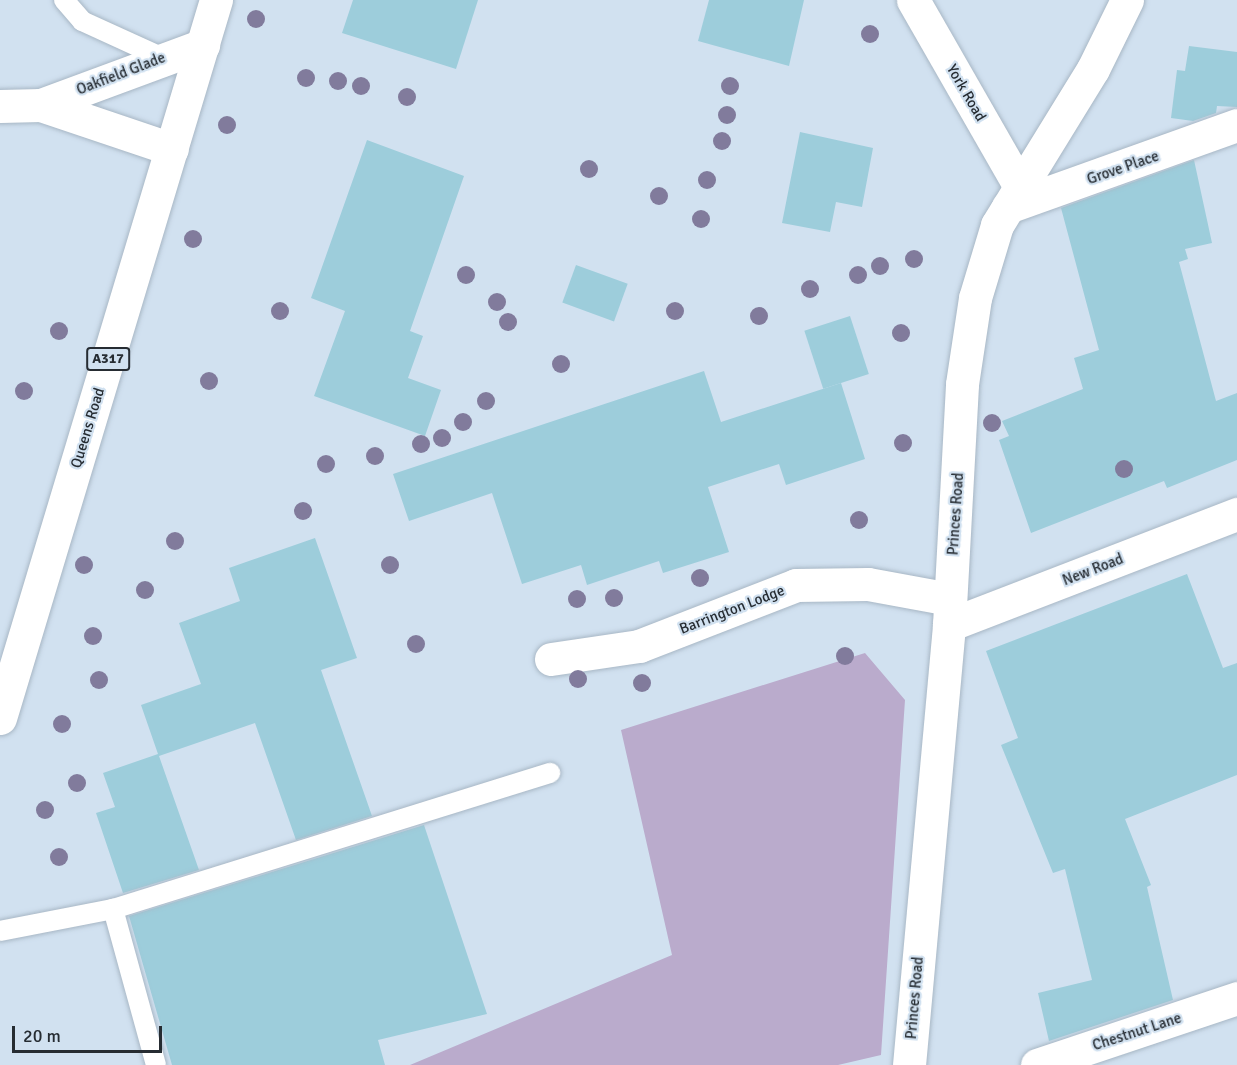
<!DOCTYPE html>
<style>
body{margin:0}
#map{position:relative;width:1237px;height:1065px;overflow:hidden;background:#d1e1f0;font-family:Signika,sans-serif}
div>[style]{position:absolute}
.green>*{inset:0;background:#baabcc}
.building>*{inset:0;background:#9dcddb;transform-origin:0 0}
.roads{filter:drop-shadow(0 0 2px #a8b7c5) drop-shadow(0 0 2px #a8b7c5)}
.lane>*{height:20px;margin:-10px;padding:0 10px;transform-origin:10px;border-radius:10px;background:#fff}
.street>*{height:33px;margin:-16.5px;padding:0 16.5px;transform-origin:16.5px;border-radius:16.5px;background:#fff}
.primary>*{height:33px;margin:-16.5px;padding:0 16.5px;transform-origin:16.5px;border-radius:16.5px;background:#fff}
.trees>*{width:18px;height:18px;margin:-9px;border-radius:50%;background:#817b9c}
span{translate:-50% -50%;white-space:nowrap;text-align:center;line-height:1.15;-webkit-text-stroke:4.5px #d1e1f0;paint-order:stroke}
.shield-label span{padding:2px 4px;background:#d1e1f0;border:2px solid;border-radius:4px;-webkit-text-stroke-width:0}
.shield-label{font-size:14px;color:#262c32;font-weight:700}
.street-label{font-size:15px;color:#262c32}
.scale{position:absolute;left:12px;top:1026px;width:150px;height:27px;box-sizing:border-box;border:3px solid #262c32;border-top:0;padding-left:8px;font-size:18px;line-height:21px;white-space:nowrap;color:#262c32;-webkit-text-stroke:4px #d1e1f0;paint-order:stroke}
</style>
<div id="map">
<div class="green">
<i style="clip-path:polygon(865px 653px,905px 700px,881px 1055px,838px 1065px,410px 1065px,672px 955px,621px 730px)"></i>
</div>
<div class="building">
<i style="clip-path:polygon(353px 0,478px 0,456px 69px,342px 33px)"></i>
<i style="clip-path:polygon(709px 0,804px 0,789px 66px,698px 41px)"></i>
<i style="clip-path:polygon(1189px 46px,1237px 52px,1237px 107px,1217px 106px,1216px 113px,1193px 121px,1171px 118px,1177px 70px,1185px 71px)"></i>
<i style="clip-path:polygon(800px 132px,873px 148px,862px 207px,836px 202px,830px 232px,782px 223px)"></i>
<i style="clip-path:polygon(367px 140px,464px 176px,410px 331px,423px 336px,408px 378px,441px 390px,425px 436px,314px 396px,345px 311px,311px 298px)"></i>
<i style="clip-path:polygon(1194px 160px,1212px 243px,1185px 249px,1188px 259px,1179px 262px,1216px 401px,1237px 393px,1237px 460px,1167px 488px,1164px 481px,1031px 533px,999px 440px,1009px 436px,1002px 421px,1083px 389px,1074px 358px,1099px 350px,1061px 208px)"></i>
<i style="left:576px;top:265px;width:55px;height:40px;rotate:20deg"></i>
<i style="left:850px;top:316px;width:61px;height:48px;rotate:72deg"></i>
<i style="clip-path:polygon(704px 371px,721px 422px,841px 383px,865px 459px,786px 485px,779px 464px,708px 487px,729px 552px,663px 573px,659px 561px,587px 585px,581px 565px,522px 584px,492px 493px,409px 521px,393px 474px)"></i>
<i style="clip-path:polygon(315px 538px,357px 658px,321px 670px,372px 816px,296px 840px,255px 723px,159px 756px,199px 870px,123px 893px,96px 813px,115px 807px,103px 773px,158px 754px,141px 705px,201px 684px,179px 623px,240px 601px,229px 568px)"></i>
<i style="clip-path:polygon(1187px 574px,1223px 668px,1237px 663px,1237px 775px,1125px 819px,1151px 885px,1147px 887px,1173px 1000px,1049px 1041px,1038px 993px,1092px 980px,1065px 869px,1053px 873px,1001px 745px,1018px 738px,986px 651px)"></i>
<i style="clip-path:polygon(424px 825px,487px 1014px,378px 1040px,385px 1065px,172px 1065px,129px 916px)"></i>
</div>
<div class="roads">
<div class="lane">
<i style="left:64px;top:0;width:28px;rotate:49deg"></i>
<i style="left:82px;top:21px;width:87px;rotate:24.5deg"></i>
<i style="left:0;top:931px;width:115px;rotate:-11deg"></i>
<i style="left:156px;top:1065px;width:162px;rotate:-105.4deg"></i>
<i style="left:113px;top:909px;width:458px;rotate:-17.3deg"></i>
</div>
<div class="street">
<i style="left:913px;top:0;width:213px;rotate:60.2deg"></i>
<i style="left:41px;top:105px;width:173px;rotate:-20.3deg"></i>
<i style="left:0;top:106px;width:41px;rotate:-1.4deg"></i>
<i style="left:41px;top:105px;width:138px;rotate:18.6deg"></i>
<i style="left:1008px;top:207px;width:243px;rotate:-19.7deg"></i>
<i style="left:949px;top:625px;width:309px;rotate:-21.1deg"></i>
<i style="left:551px;top:659px;width:89px;rotate:-8.4deg"></i>
<i style="left:639px;top:646px;width:168px;rotate:-21.2deg"></i>
<i style="left:796px;top:585px;width:72px;rotate:-0.8deg"></i>
<i style="left:868px;top:584px;width:83px;rotate:10.4deg"></i>
<i style="left:909px;top:1065px;width:442px;rotate:-84.8deg"></i>
<i style="left:949px;top:625px;width:241px;rotate:-86.9deg"></i>
<i style="left:962px;top:384px;width:87px;rotate:-81.4deg"></i>
<i style="left:975px;top:298px;width:76px;rotate:-73.2deg"></i>
<i style="left:997px;top:225px;width:183px;rotate:-58.4deg"></i>
<i style="left:1093px;top:69px;width:77px;rotate:-63.8deg"></i>
<i style="left:1037px;top:1065px;width:211px;rotate:-18.5deg"></i>
</div>
<div class="primary">
<i style="left:0;top:718px;width:750px;rotate:-73.26deg"></i>
</div>
</div>
<div class="trees">
<i style="left:256px;top:19px"></i>
<i style="left:870px;top:34px"></i>
<i style="left:306px;top:78px"></i>
<i style="left:338px;top:81px"></i>
<i style="left:361px;top:86px"></i>
<i style="left:730px;top:86px"></i>
<i style="left:407px;top:97px"></i>
<i style="left:727px;top:115px"></i>
<i style="left:227px;top:125px"></i>
<i style="left:722px;top:141px"></i>
<i style="left:589px;top:169px"></i>
<i style="left:707px;top:180px"></i>
<i style="left:659px;top:196px"></i>
<i style="left:701px;top:219px"></i>
<i style="left:193px;top:239px"></i>
<i style="left:914px;top:259px"></i>
<i style="left:880px;top:266px"></i>
<i style="left:466px;top:275px"></i>
<i style="left:858px;top:275px"></i>
<i style="left:810px;top:289px"></i>
<i style="left:497px;top:302px"></i>
<i style="left:280px;top:311px"></i>
<i style="left:675px;top:311px"></i>
<i style="left:759px;top:316px"></i>
<i style="left:508px;top:322px"></i>
<i style="left:59px;top:331px"></i>
<i style="left:901px;top:333px"></i>
<i style="left:561px;top:364px"></i>
<i style="left:209px;top:381px"></i>
<i style="left:24px;top:391px"></i>
<i style="left:486px;top:401px"></i>
<i style="left:463px;top:422px"></i>
<i style="left:992px;top:423px"></i>
<i style="left:442px;top:438px"></i>
<i style="left:903px;top:443px"></i>
<i style="left:421px;top:444px"></i>
<i style="left:375px;top:456px"></i>
<i style="left:326px;top:464px"></i>
<i style="left:1124px;top:469px"></i>
<i style="left:303px;top:511px"></i>
<i style="left:859px;top:520px"></i>
<i style="left:175px;top:541px"></i>
<i style="left:84px;top:565px"></i>
<i style="left:390px;top:565px"></i>
<i style="left:700px;top:578px"></i>
<i style="left:145px;top:590px"></i>
<i style="left:614px;top:598px"></i>
<i style="left:577px;top:599px"></i>
<i style="left:93px;top:636px"></i>
<i style="left:416px;top:644px"></i>
<i style="left:845px;top:656px"></i>
<i style="left:578px;top:679px"></i>
<i style="left:99px;top:680px"></i>
<i style="left:642px;top:683px"></i>
<i style="left:62px;top:724px"></i>
<i style="left:77px;top:783px"></i>
<i style="left:45px;top:810px"></i>
<i style="left:59px;top:857px"></i>
</div>
<div class="shield-label">
<span style="left:108px;top:359px">A317</span>
</div>
<div class="street-label">
<span style="left:121px;top:74px;rotate:-21deg">Oakfield Glade</span>
<span style="left:966px;top:93px;rotate:60deg">York Road</span>
<span style="left:1123px;top:168px;rotate:-19deg">Grove Place</span>
<span style="left:88px;top:428px;rotate:-73deg">Queens Road</span>
<span style="left:956px;top:514px;rotate:-86deg">Princes Road</span>
<span style="left:1093px;top:570px;rotate:-21deg">New Road</span>
<span style="left:732px;top:610px;rotate:-21deg">Barrington Lodge</span>
<span style="left:915px;top:998px;rotate:-85deg">Princes Road</span>
<span style="left:1137px;top:1032px;rotate:-18deg">Chestnut Lane</span>
</div>
<div class="scale">20 m</div>
</div>
